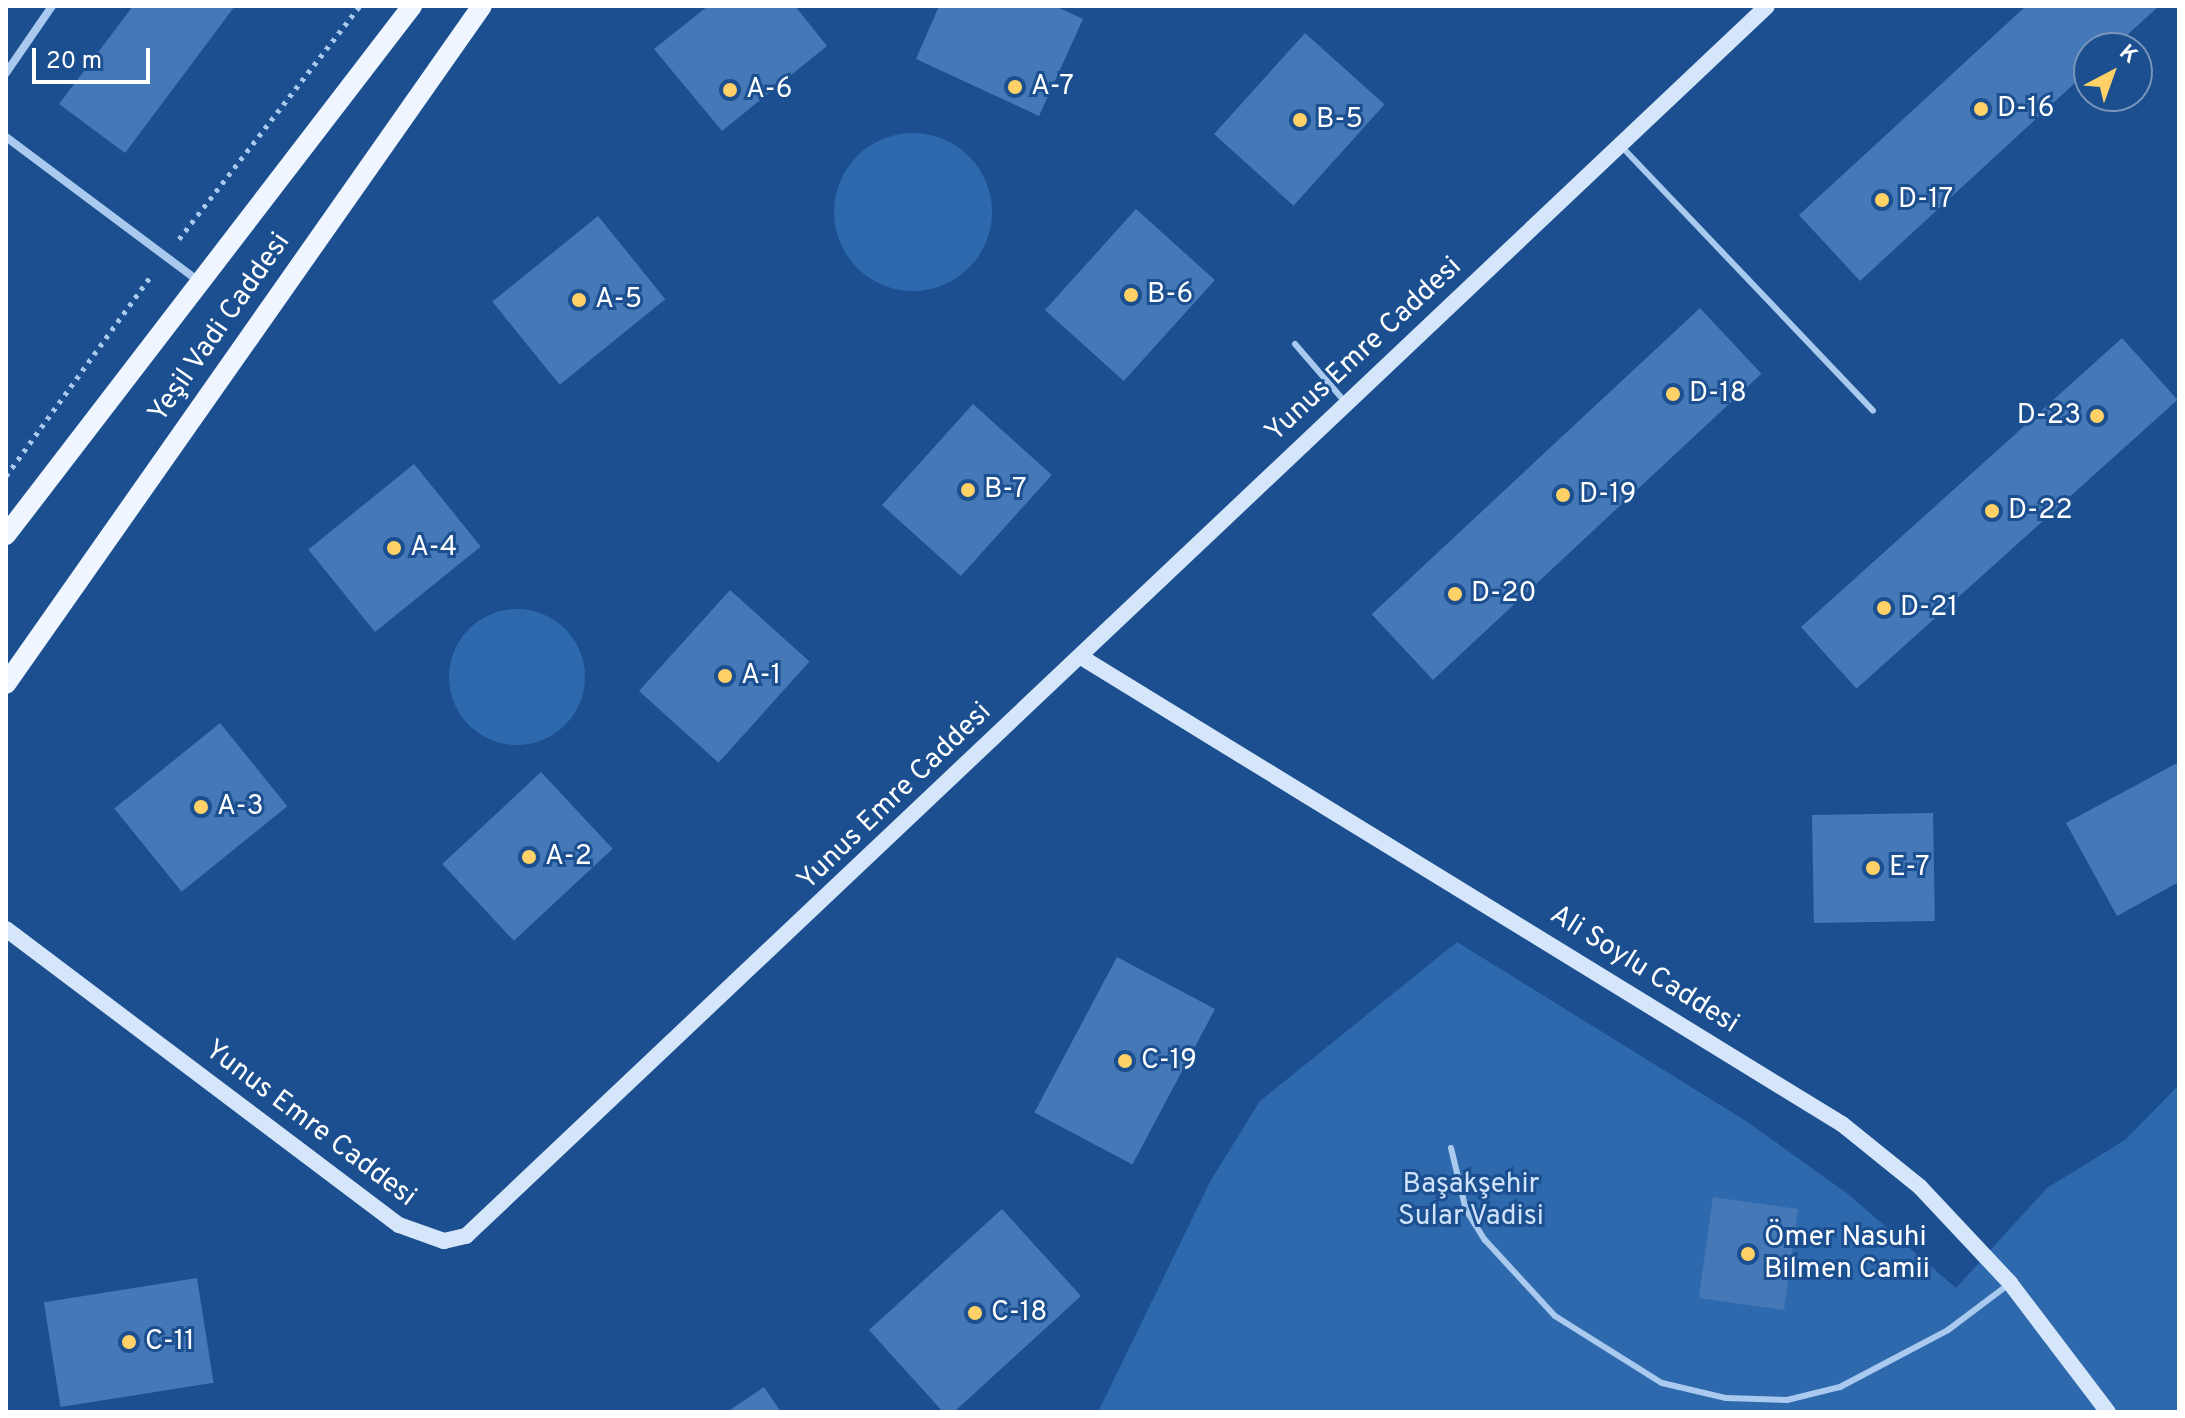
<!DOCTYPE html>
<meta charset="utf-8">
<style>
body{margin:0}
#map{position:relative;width:2185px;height:1418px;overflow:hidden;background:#1b4f8f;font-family:Overpass,sans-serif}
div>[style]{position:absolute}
.green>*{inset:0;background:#2e69ad}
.round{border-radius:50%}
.building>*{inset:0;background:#4478b7;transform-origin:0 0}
.path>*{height:5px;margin-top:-2.5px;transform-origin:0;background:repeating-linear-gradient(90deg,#a9c9ee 0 4px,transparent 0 10px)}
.lane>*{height:6px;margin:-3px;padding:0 3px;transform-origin:3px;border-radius:3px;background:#a9c9ee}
.street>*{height:8px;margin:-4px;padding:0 4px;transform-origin:4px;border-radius:4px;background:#a9c9ee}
.secondary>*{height:16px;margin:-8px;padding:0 8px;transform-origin:8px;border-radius:8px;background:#d6e6fa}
.primary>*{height:20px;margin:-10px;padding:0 10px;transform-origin:10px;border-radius:10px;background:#f0f6ff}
.dots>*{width:22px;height:22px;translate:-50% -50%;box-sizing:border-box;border:4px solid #1b4f8f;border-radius:50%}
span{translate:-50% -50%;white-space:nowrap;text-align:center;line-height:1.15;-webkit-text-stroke:6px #1b4f8f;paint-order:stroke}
.poi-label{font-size:28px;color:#fff}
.left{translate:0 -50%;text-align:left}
.right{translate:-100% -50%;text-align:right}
.street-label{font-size:28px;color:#fff}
.park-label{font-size:28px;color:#cfe3fa}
.frame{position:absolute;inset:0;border:8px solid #fff;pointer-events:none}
.north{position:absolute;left:2073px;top:32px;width:80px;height:80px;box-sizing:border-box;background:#1b4f8f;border:2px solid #7695bc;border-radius:50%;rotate:41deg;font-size:22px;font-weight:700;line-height:32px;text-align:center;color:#fff}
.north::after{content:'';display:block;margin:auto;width:28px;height:36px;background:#ffd166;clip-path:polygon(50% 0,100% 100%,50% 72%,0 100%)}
.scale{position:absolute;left:32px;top:48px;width:118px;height:36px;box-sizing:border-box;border:4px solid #fff;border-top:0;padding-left:10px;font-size:24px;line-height:28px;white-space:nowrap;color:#fff;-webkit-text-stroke:6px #1b4f8f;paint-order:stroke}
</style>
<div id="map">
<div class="green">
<i class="round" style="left:834px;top:133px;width:158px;height:158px"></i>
<i class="round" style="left:449px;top:609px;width:136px;height:136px"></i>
<i style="clip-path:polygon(1457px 942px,1746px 1121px,1848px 1194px,1956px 1288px,2047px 1188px,2125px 1140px,2179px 1085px,2179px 1412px,1098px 1412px,1211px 1180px,1260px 1101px)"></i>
</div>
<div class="building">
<i style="clip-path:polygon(133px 6px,235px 6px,125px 153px,59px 104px)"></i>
<i style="clip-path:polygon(708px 6px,795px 6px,827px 46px,722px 131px,654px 49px)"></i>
<i style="clip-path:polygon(939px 6px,1055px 6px,1083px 19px,1039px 116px,916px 59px)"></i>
<i style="clip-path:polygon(2026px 6px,2159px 6px,2113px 48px,2089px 48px,2089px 70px,1860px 281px,1799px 215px)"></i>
<i style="left:1305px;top:33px;width:107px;height:136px;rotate:42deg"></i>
<i style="left:1136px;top:209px;width:106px;height:136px;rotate:42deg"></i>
<i style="left:598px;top:216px;width:107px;height:136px;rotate:51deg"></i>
<i style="left:1700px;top:308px;width:90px;height:449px;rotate:47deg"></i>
<i style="left:2122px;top:338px;width:83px;height:432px;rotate:48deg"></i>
<i style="left:973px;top:404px;width:106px;height:136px;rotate:42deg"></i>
<i style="left:414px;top:464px;width:106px;height:136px;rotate:51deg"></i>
<i style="left:730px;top:590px;width:107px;height:136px;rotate:42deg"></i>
<i style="left:220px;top:723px;width:107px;height:136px;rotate:51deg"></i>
<i style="clip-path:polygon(2179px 762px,2179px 882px,2117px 916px,2066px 823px)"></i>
<i style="left:541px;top:772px;width:105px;height:135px;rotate:47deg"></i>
<i style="left:1933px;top:813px;width:108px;height:121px;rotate:89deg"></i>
<i style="left:1117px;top:957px;width:111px;height:176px;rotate:28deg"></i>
<i style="left:1713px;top:1197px;width:86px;height:102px;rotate:8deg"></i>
<i style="clip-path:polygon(1002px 1209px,1081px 1296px,954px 1412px,943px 1412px,869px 1330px)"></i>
<i style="left:197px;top:1278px;width:106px;height:155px;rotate:81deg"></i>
<i style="clip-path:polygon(764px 1387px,781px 1412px,727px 1412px)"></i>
</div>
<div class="path">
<i style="left:179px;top:239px;width:295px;rotate:-52.2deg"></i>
<i style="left:6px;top:476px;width:247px;rotate:-54.1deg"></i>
</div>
<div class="lane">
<i style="left:1622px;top:147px;width:364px;rotate:46.4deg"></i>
<i style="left:1295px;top:344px;width:77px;rotate:49.2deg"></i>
<i style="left:1451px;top:1148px;width:64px;rotate:76.4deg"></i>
<i style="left:1466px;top:1210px;width:36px;rotate:58deg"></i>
<i style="left:1485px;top:1240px;width:103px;rotate:47.4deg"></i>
<i style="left:1555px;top:1316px;width:126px;rotate:32.1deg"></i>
<i style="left:1662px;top:1383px;width:66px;rotate:13.2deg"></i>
<i style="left:1726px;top:1398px;width:61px;rotate:1.9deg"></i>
<i style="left:1787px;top:1400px;width:55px;rotate:-13.8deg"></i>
<i style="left:1840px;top:1387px;width:122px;rotate:-27.8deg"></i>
<i style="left:1948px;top:1330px;width:75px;rotate:-36.9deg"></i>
</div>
<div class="street">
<i style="left:6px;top:73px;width:81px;rotate:-55.5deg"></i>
<i style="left:6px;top:137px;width:244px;rotate:36.8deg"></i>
</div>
<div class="secondary">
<i style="left:1081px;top:657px;width:893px;rotate:31.54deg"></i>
<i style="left:1842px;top:1124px;width:100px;rotate:38.9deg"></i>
<i style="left:1920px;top:1187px;width:132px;rotate:46.8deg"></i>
<i style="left:2010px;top:1283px;width:162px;rotate:52.8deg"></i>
<i style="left:6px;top:929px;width:492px;rotate:37deg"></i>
<i style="left:399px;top:1225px;width:48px;rotate:19.6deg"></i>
<i style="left:444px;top:1241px;width:23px;rotate:-13deg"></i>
<i style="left:466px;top:1236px;width:1790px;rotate:-43.39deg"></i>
</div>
<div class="primary">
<i style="left:6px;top:535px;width:667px;rotate:-52.49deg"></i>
<i style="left:6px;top:684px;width:828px;rotate:-54.93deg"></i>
</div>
<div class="dots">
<i style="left:1015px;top:87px;background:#ffd166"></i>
<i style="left:730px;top:90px;background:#ffd166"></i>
<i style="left:1981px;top:109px;background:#ffd166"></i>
<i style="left:1300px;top:120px;background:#ffd166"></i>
<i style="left:1882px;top:200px;background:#ffd166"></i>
<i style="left:1131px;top:295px;background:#ffd166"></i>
<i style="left:579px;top:300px;background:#ffd166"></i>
<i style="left:1673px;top:394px;background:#ffd166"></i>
<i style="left:2097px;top:416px;background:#ffd166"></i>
<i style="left:968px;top:490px;background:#ffd166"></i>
<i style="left:1563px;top:495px;background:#ffd166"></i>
<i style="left:1992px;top:511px;background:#ffd166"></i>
<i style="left:394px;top:548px;background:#ffd166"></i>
<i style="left:1455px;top:594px;background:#ffd166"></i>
<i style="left:1884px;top:608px;background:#ffd166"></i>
<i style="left:725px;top:676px;background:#ffd166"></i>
<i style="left:201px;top:807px;background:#ffd166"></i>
<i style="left:529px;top:857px;background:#ffd166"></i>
<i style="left:1873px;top:868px;background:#ffd166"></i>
<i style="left:1125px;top:1061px;background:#ffd166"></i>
<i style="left:1748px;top:1254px;background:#ffd166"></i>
<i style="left:975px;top:1313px;background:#ffd166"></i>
<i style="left:129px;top:1342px;background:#ffd166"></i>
</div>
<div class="poi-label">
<span class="left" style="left:1031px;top:87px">A-7</span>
<span class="left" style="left:746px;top:90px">A-6</span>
<span class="left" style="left:1997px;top:109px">D-16</span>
<span class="left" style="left:1316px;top:120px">B-5</span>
<span class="left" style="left:1898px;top:200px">D-17</span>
<span class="left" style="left:1147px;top:295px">B-6</span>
<span class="left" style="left:595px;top:300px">A-5</span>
<span class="left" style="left:1689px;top:394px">D-18</span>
<span class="right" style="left:2081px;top:416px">D-23</span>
<span class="left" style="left:984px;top:490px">B-7</span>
<span class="left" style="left:1579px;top:495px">D-19</span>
<span class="left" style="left:2008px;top:511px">D-22</span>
<span class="left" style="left:410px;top:548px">A-4</span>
<span class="left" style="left:1471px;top:594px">D-20</span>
<span class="left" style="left:1900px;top:608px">D-21</span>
<span class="left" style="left:741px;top:676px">A-1</span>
<span class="left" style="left:217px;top:807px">A-3</span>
<span class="left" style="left:545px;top:857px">A-2</span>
<span class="left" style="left:1889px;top:868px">E-7</span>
<span class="left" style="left:1141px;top:1061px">C-19</span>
<span class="left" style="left:1764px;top:1254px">Ömer Nasuhi<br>Bilmen Camii</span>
<span class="left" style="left:991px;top:1313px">C-18</span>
<span class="left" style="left:145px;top:1342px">C-11</span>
</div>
<div class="street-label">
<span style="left:220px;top:328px;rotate:-55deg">Yeşil Vadi Caddesi</span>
<span style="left:1364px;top:350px;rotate:-43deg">Yunus Emre Caddesi</span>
<span style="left:895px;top:797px;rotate:-44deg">Yunus Emre Caddesi</span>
<span style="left:1644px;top:970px;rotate:32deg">Ali Soylu Caddesi</span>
<span style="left:310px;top:1124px;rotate:37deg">Yunus Emre Caddesi</span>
</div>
<div class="park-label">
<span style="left:1471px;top:1201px">Başakşehir<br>Sular Vadisi</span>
</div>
<div class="frame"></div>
<div class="north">K</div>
<div class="scale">20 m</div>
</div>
